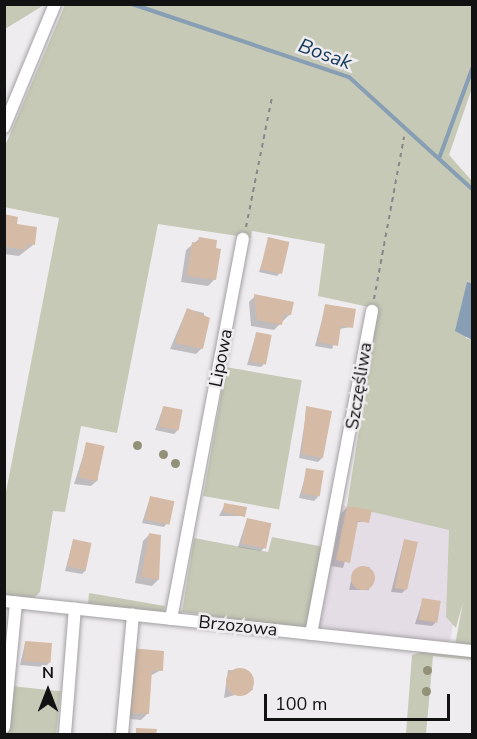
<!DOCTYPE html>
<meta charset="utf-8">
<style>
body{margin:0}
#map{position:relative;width:477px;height:739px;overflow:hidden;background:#efecef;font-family:"Nunito Sans",sans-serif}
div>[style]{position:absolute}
.built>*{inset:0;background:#e5dde6;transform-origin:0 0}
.green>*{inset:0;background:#c6c9b5;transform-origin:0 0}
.water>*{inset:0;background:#879eb4}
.shadow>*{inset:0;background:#0003}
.stream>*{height:4px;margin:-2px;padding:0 2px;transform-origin:2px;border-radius:2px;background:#879eb4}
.building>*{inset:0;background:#d5baa5;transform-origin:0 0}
.round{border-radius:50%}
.path>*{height:2px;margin-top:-1px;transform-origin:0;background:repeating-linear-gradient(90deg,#888688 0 4.5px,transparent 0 9px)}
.roads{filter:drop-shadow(0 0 2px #a3a0a3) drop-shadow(0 0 2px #a3a0a3)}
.minor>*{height:12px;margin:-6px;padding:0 6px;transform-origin:6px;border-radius:6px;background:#fff}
.trees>*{width:9px;height:9px;margin:-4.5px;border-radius:50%;background:#919177}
span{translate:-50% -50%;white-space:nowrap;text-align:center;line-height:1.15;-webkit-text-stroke:5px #efecef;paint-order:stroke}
.street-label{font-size:18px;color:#131213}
.water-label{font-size:20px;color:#13395a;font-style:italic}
.frame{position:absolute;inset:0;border:6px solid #131213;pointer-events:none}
.north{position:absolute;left:18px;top:661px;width:60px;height:60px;-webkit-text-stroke:4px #efecef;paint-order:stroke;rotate:0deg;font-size:16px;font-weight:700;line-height:24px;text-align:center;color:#131213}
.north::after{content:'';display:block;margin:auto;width:21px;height:27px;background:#131213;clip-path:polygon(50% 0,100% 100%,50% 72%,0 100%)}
.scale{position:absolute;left:264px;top:694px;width:186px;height:27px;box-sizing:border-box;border:3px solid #131213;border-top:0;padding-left:8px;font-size:18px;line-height:21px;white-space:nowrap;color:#131213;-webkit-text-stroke:4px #efecef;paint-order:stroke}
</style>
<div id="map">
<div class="built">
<i style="left:341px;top:505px;width:133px;height:123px;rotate:11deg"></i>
</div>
<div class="green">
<i style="clip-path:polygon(5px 4px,44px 4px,44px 5px,5px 29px)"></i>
<i style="clip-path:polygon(65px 5px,472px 5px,472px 88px,449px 155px,472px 181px,472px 283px,468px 282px,466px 338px,472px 340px,472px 647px,455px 645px,463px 602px,456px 628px,446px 617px,449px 530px,347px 506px,378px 309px,318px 296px,325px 244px,252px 231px,251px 238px,158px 224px,117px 433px,81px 426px,65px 512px,53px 511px,40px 592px,34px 598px,5px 595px,5px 497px,59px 218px,4px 207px,5px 146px)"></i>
<i style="left:226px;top:367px;width:77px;height:131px;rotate:10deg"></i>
<i style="clip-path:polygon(272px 537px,324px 547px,307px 629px,182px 612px,194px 538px,268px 552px)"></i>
<i style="clip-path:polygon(89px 593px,130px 600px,165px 606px,162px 613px,88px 605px)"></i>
<i style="clip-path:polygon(425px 651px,472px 655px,472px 660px,433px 656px,426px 734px,406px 734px,412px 655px)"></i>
<i style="left:11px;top:686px;width:50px;height:48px;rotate:6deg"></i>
</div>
<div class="water">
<i style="clip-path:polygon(467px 282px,472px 283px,472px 340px,455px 331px)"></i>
</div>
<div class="shadow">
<i style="clip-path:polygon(5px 216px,33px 245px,19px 256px,4px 254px)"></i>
<i style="clip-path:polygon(199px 239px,215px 279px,208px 286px,181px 282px,186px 250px)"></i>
<i style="clip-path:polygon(269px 239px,281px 272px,277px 276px,259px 272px)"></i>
<i style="clip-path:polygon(255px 296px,290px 314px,274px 330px,251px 326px,249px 302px)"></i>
<i style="clip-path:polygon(326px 305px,351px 327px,339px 329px,332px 349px,315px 346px)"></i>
<i style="clip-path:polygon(187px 309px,204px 313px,202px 348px,196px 354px,170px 349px)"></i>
<i style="clip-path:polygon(256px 334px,265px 363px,261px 367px,247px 365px)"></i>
<i style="clip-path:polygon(163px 408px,178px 430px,174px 434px,155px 430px)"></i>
<i style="clip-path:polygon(307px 408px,322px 458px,318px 462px,299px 458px)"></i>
<i style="clip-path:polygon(87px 444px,98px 480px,91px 486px,74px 484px)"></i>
<i style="clip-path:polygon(307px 470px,318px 497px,314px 501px,299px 498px)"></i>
<i style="clip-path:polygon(150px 498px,167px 523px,164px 527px,142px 523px)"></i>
<i style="clip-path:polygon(225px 504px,244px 516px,219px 516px)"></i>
<i style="clip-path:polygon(347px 507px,368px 522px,356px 522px,343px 568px,331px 566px,341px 514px)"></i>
<i style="clip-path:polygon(247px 519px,265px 547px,261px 551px,238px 547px)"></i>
<i style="clip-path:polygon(149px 535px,158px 580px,152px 586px,135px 583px,143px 541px)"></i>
<i style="clip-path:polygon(73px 541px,86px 570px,82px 574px,65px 571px)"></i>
<i style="clip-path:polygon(404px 541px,406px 589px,402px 593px,391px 592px)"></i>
<i style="clip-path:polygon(370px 567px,369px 590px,349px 590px,353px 572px)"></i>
<i style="clip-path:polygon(423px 599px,436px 622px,432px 626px,415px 624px)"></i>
<i style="clip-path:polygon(25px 643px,49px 663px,45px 667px,20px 665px)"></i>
<i style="clip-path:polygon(125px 656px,161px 670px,150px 676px,147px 714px,141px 720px,120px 718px)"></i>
<i style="clip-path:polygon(228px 670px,249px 671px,253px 690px,224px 698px)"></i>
</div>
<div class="stream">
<i style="left:132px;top:4px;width:229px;rotate:18.6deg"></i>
<i style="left:349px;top:77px;width:166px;rotate:42.3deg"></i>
<i style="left:440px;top:156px;width:93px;rotate:-69.8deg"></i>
</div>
<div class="building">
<i style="clip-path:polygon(4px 214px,18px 217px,17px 224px,37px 227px,35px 245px,27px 244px,26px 250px,6px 247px)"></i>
<i style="clip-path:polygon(199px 237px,217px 240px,216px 248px,221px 249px,216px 280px,187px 276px,192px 242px,198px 243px)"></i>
<i style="left:268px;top:237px;width:22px;height:33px;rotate:13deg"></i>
<i style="clip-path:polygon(254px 294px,294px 302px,291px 315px,284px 314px,282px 325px,257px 320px)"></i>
<i style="clip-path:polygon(325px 304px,356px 309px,353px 328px,341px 326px,338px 346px,318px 342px)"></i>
<i style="clip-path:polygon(187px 308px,210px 318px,203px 349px,175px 343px)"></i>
<i style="left:256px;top:332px;width:16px;height:30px;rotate:11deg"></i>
<i style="left:163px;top:406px;width:20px;height:21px;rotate:11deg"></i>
<i style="clip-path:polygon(306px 406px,332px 411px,323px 458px,302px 454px)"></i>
<i style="left:86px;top:442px;width:19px;height:36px;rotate:12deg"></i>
<i style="left:306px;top:468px;width:18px;height:26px;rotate:9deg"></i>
<i style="left:150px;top:496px;width:25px;height:24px;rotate:12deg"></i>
<i style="clip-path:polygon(224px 503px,247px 507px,245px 517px,223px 512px)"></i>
<i style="clip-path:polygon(347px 506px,372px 510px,369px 523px,358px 521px,350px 563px,336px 560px)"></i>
<i style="left:247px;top:518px;width:25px;height:26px;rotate:12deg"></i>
<i style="clip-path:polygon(149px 533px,161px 535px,159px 580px,141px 577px)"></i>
<i style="left:73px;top:539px;width:19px;height:28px;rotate:12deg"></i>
<i style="clip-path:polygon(404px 539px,418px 542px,407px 590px,395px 588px)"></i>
<i class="round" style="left:351px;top:566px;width:24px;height:24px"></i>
<i style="left:422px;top:598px;width:19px;height:22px;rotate:9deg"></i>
<i style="left:25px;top:641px;width:27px;height:20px;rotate:4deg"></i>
<i style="clip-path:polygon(131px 648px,164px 651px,163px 671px,152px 670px,149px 714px,126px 713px)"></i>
<i class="round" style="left:226px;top:668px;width:28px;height:28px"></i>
<i style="clip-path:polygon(136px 728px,157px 729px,156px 734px,136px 734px)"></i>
</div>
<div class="path">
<i style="left:246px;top:227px;width:133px;rotate:-78.7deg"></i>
<i style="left:374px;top:299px;width:165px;rotate:-79.5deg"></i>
</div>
<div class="roads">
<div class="minor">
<i style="left:4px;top:127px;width:133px;rotate:-67.5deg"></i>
<i style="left:4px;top:601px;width:471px;rotate:6.1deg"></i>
<i style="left:171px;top:619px;width:387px;rotate:-79.3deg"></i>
<i style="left:311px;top:634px;width:329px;rotate:-79.3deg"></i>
<i style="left:4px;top:727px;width:125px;rotate:-84.5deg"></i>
<i style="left:65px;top:734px;width:126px;rotate:-85.5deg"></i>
<i style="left:122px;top:734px;width:120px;rotate:-84.7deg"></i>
</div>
</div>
<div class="trees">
<i style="left:137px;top:445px"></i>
<i style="left:163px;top:454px"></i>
<i style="left:175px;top:463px"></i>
<i style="left:427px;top:670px"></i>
<i style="left:426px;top:691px"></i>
</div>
<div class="street-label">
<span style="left:221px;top:358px;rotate:-79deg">Lipowa</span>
<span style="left:359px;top:386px;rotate:-81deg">Szczęśliwa</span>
<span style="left:238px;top:626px;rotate:6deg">Brzozowa</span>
</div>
<div class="water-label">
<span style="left:325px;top:54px;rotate:20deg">Bosak</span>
</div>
<div class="frame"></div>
<div class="north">N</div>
<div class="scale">100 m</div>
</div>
